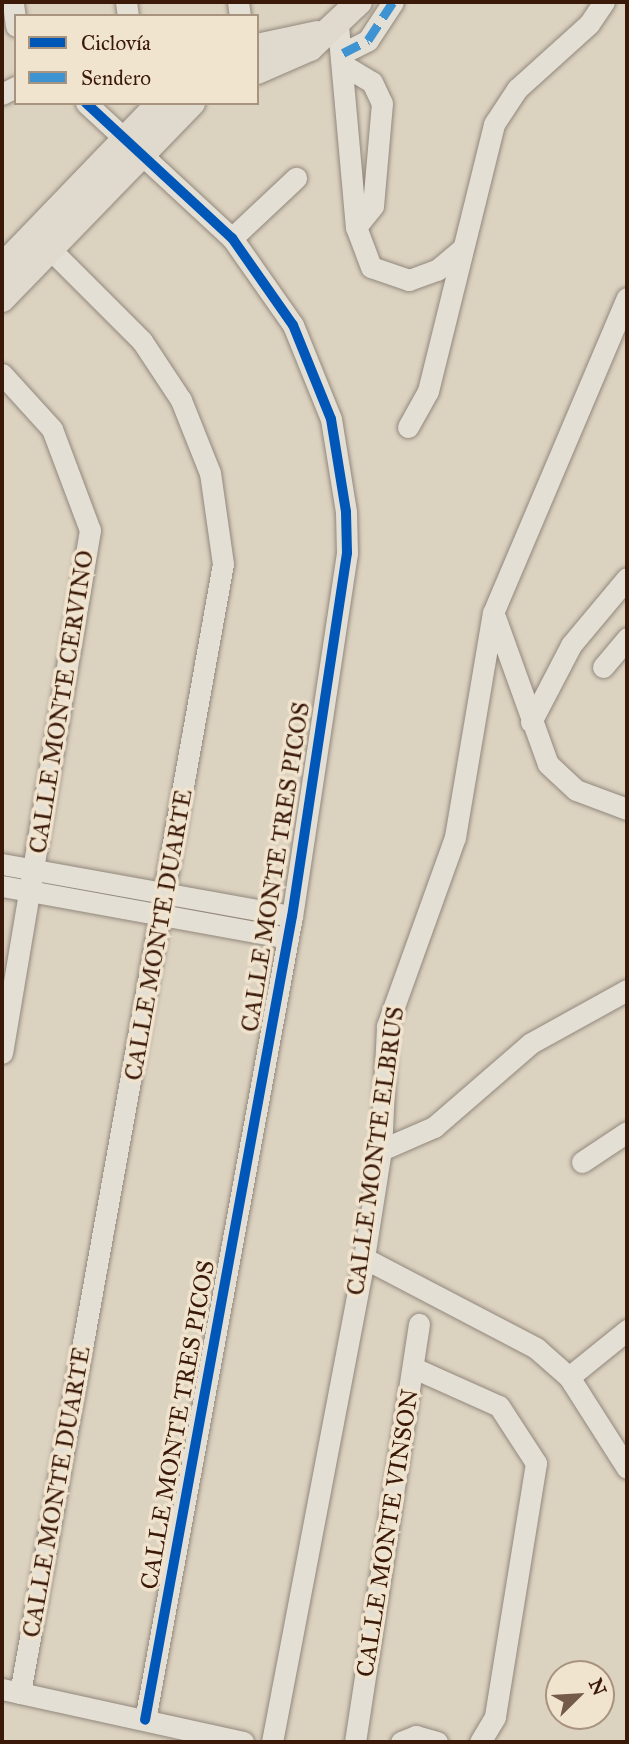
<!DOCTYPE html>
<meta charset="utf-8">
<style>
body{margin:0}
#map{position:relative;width:629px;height:1744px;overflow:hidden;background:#dcd2c0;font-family:"IM FELL Great Primer",serif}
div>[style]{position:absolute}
.roads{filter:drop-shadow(0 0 2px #92887c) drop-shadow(0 0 2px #92887c)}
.minor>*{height:21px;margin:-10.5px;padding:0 10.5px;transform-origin:10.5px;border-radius:10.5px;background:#e4dfd5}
.major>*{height:26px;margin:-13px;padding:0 13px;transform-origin:13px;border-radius:13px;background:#dfd9ce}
.quiet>*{height:9px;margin-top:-4.5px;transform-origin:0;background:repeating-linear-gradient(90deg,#3e93d2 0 18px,transparent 0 27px)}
.cycleway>*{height:10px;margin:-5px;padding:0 5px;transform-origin:5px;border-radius:5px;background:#0057b8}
span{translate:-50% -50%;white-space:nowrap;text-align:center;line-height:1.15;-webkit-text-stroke:7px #f1e4ce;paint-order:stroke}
.street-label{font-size:24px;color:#3b1909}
.frame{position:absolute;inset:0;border:4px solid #3b1909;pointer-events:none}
.legend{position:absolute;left:14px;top:14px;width:245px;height:91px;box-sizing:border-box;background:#f1e4ce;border:2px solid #a8937f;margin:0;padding:9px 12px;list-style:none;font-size:21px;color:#3b1909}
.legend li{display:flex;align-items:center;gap:14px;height:35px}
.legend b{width:35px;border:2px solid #a8937f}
.north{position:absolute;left:545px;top:1660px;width:70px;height:70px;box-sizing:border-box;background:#f1e4ce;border:2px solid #a8937f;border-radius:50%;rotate:66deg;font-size:19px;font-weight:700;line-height:28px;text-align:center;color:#3b1909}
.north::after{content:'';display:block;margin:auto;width:24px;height:32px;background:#735a49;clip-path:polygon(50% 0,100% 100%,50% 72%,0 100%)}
</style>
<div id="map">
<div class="roads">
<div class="minor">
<i style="left:126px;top:2px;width:14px;rotate:82deg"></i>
<i style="left:238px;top:2px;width:14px;rotate:82deg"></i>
<i style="left:13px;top:4px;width:22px;rotate:82deg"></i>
<i style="left:338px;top:26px;width:202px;rotate:84.9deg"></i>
<i style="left:356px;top:227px;width:43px;rotate:69.4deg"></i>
<i style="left:371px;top:267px;width:40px;rotate:18.9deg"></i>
<i style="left:409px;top:280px;width:30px;rotate:-20deg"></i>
<i style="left:437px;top:270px;width:34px;rotate:-40deg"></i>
<i style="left:343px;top:53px;width:28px;rotate:-27deg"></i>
<i style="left:368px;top:40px;width:45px;rotate:-56.7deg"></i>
<i style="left:345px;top:66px;width:31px;rotate:31deg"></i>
<i style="left:372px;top:82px;width:23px;rotate:65deg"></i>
<i style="left:382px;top:103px;width:103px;rotate:95deg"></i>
<i style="left:373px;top:206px;width:27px;rotate:129deg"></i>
<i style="left:2px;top:94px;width:16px;rotate:-27deg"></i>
<i style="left:86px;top:103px;width:199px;rotate:42.8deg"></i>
<i style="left:232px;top:238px;width:106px;rotate:55deg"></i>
<i style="left:293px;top:325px;width:101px;rotate:68deg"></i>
<i style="left:331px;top:419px;width:94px;rotate:80.8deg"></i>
<i style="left:346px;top:512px;width:41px;rotate:88.6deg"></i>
<i style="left:347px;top:553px;width:367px;rotate:98.6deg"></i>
<i style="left:292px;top:916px;width:817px;rotate:100.36deg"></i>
<i style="left:232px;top:238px;width:88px;rotate:-43.2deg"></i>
<i style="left:2px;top:374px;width:74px;rotate:47.7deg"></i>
<i style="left:52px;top:429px;width:108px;rotate:69.4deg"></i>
<i style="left:90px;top:530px;width:530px;rotate:99.55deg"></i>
<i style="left:408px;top:427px;width:41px;rotate:-60.9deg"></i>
<i style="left:428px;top:391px;width:275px;rotate:-76.1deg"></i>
<i style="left:494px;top:124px;width:42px;rotate:-56.7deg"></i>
<i style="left:517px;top:89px;width:97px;rotate:-42.1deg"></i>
<i style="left:589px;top:24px;width:27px;rotate:-56deg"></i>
<i style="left:495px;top:617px;width:156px;rotate:70.2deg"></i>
<i style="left:548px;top:764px;width:38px;rotate:43deg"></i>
<i style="left:576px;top:790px;width:54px;rotate:20.4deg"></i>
<i style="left:603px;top:667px;width:38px;rotate:-50deg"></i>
<i style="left:531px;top:722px;width:87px;rotate:-62.5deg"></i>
<i style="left:571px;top:645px;width:87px;rotate:-50.1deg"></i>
<i style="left:2px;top:864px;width:295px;rotate:10.2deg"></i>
<i style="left:2px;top:886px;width:291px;rotate:10.3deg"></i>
<i style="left:381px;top:1150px;width:58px;rotate:-23.5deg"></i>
<i style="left:434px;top:1127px;width:128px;rotate:-40.9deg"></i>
<i style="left:531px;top:1043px;width:110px;rotate:-28.9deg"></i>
<i style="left:582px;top:1162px;width:54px;rotate:-33.7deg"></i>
<i style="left:364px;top:1258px;width:194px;rotate:27.6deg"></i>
<i style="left:536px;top:1348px;width:44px;rotate:41.3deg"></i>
<i style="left:569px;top:1377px;width:108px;rotate:57.5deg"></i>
<i style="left:414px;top:1368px;width:93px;rotate:24.1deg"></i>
<i style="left:499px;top:1406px;width:68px;rotate:57deg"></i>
<i style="left:536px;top:1463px;width:257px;rotate:99.2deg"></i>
<i style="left:495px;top:1717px;width:29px;rotate:121deg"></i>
<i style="left:569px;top:1377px;width:75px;rotate:-39deg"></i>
<i style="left:2px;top:1689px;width:247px;rotate:12.4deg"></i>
<i style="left:20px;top:1693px;width:1147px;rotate:-79.81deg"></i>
<i style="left:223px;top:564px;width:92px;rotate:-98.1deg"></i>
<i style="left:210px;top:473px;width:79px;rotate:-111.7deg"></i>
<i style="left:181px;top:400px;width:71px;rotate:-123.5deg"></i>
<i style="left:142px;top:341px;width:146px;rotate:-135deg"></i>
<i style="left:272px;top:1742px;width:493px;rotate:-79.2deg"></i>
<i style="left:364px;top:1258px;width:109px;rotate:-81.1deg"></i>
<i style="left:381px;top:1150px;width:124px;rotate:-87.2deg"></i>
<i style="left:387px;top:1026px;width:201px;rotate:-70.2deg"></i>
<i style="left:455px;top:837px;width:227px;rotate:-80.4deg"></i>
<i style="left:493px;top:613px;width:342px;rotate:-67deg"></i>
<i style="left:355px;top:1742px;width:423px;rotate:-81.3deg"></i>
<i style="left:401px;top:1742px;width:16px;rotate:-22deg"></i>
<i style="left:416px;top:1736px;width:22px;rotate:16deg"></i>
</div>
<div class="major">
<i style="left:257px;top:47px;width:61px;rotate:-12.2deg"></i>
<i style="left:257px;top:71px;width:58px;rotate:-23.5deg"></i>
<i style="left:310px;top:48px;width:67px;rotate:-43.2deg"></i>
<i style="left:2px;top:267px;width:228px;rotate:-46.1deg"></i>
<i style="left:2px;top:299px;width:273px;rotate:-45.9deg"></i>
</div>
</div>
<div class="quiet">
<i style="left:343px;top:53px;width:28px;rotate:-27deg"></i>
<i style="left:368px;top:40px;width:45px;rotate:-56.7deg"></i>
</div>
<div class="cycleway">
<i style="left:86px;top:103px;width:199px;rotate:42.8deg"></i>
<i style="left:232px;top:238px;width:106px;rotate:55deg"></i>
<i style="left:293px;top:325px;width:101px;rotate:68deg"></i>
<i style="left:331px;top:419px;width:94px;rotate:80.8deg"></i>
<i style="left:346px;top:512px;width:41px;rotate:88.6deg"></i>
<i style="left:347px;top:553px;width:367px;rotate:98.6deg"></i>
<i style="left:292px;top:916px;width:817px;rotate:100.36deg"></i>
</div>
<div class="street-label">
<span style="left:62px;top:702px;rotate:-81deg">CALLE MONTE CERVINO</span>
<span style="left:276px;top:867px;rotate:-81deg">CALLE MONTE TRES PICOS</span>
<span style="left:159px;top:935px;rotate:-80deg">CALLE MONTE DUARTE</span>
<span style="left:376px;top:1151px;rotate:-82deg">CALLE MONTE ELBRUS</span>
<span style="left:178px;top:1425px;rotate:-80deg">CALLE MONTE TRES PICOS</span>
<span style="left:57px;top:1492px;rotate:-80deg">CALLE MONTE DUARTE</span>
<span style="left:388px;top:1533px;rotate:-81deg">CALLE MONTE VINSON</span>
</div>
<div class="frame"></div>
<ul class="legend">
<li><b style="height:9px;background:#0057b8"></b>Ciclovía</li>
<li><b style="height:9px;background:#3e93d2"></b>Sendero</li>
</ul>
<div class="north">N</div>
</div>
